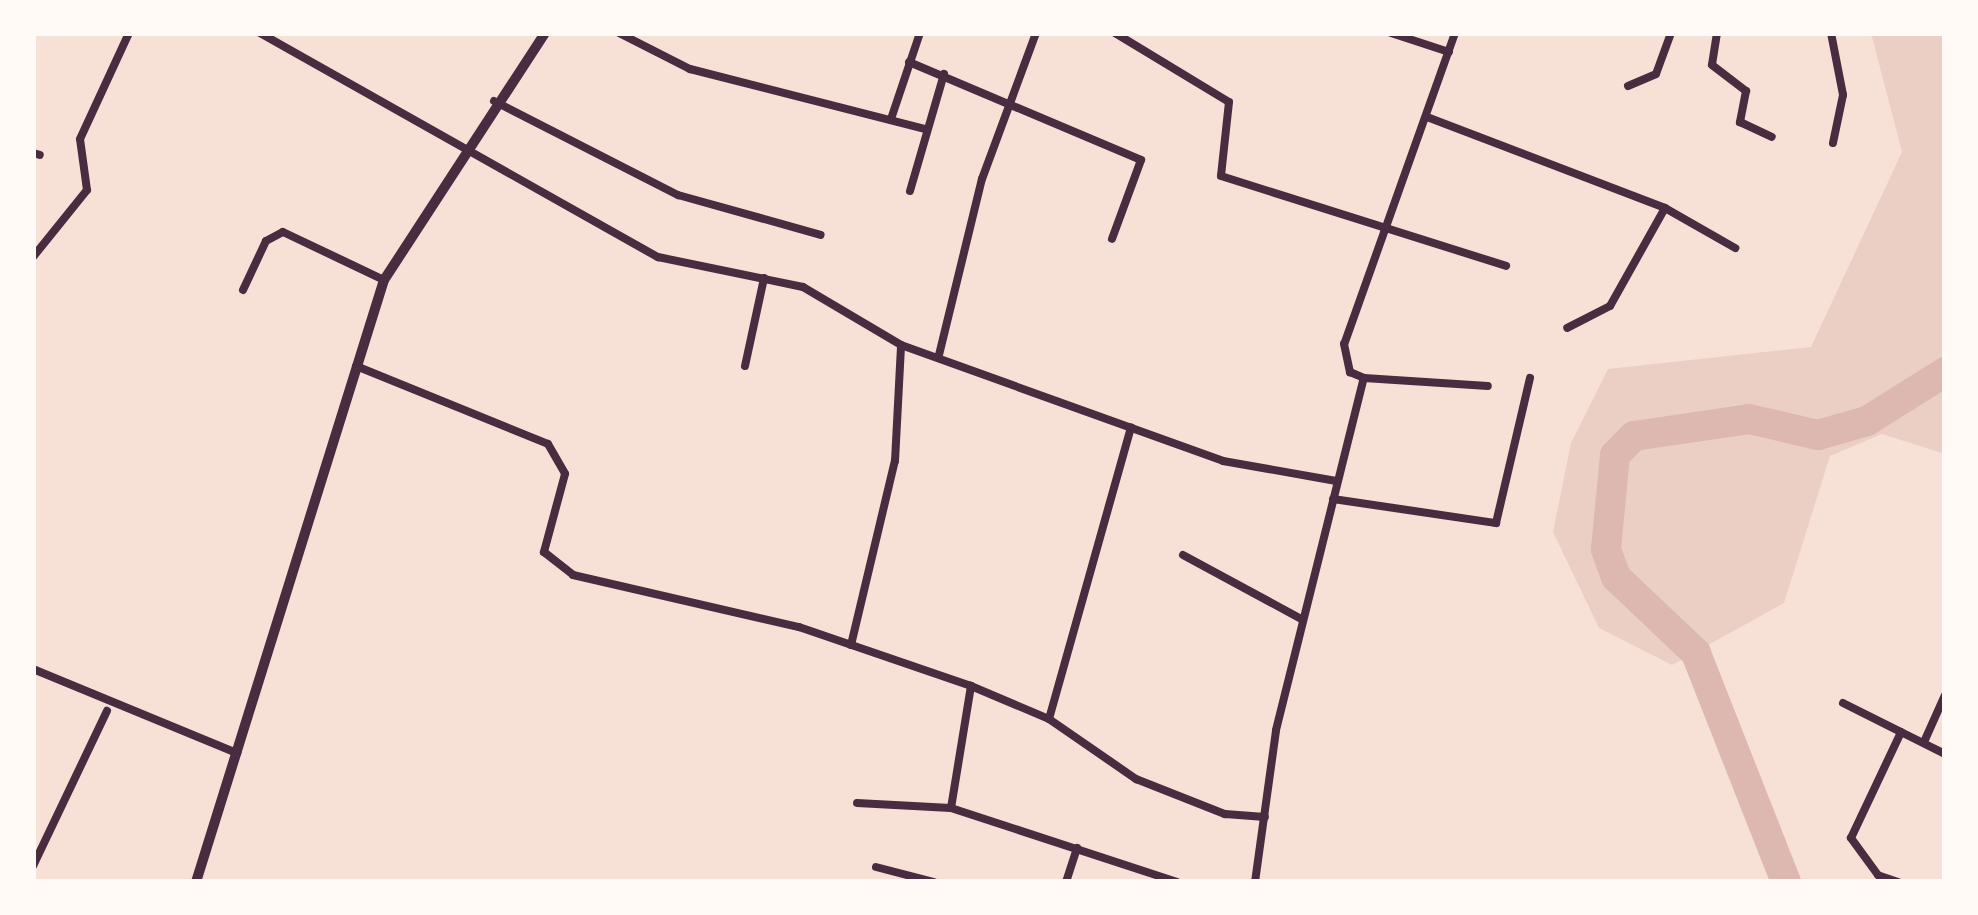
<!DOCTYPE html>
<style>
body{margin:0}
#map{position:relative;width:1978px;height:915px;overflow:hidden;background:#f7e1d7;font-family:Inter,sans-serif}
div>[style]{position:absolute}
.green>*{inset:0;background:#ebcfc5}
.river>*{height:30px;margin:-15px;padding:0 15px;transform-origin:15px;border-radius:15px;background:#dcb8b0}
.minor>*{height:8px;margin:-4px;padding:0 4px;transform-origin:4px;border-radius:4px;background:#4a2c40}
.secondary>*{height:10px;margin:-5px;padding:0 5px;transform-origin:5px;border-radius:5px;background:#4a2c40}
span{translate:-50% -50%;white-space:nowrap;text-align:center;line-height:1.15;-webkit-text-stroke:12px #fffaf5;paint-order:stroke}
.frame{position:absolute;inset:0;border:36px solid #fffaf5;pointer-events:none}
</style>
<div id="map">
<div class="green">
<i style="clip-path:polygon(1871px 33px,1945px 33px,1945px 454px,1882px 434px,1830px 456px,1784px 603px,1672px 665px,1599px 628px,1553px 532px,1571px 443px,1608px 369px,1811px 347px,1902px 152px)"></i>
</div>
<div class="river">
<i style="left:1786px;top:882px;width:246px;rotate:-111.5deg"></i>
<i style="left:1696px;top:653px;width:110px;rotate:-136.5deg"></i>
<i style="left:1616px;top:577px;width:30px;rotate:-110deg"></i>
<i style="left:1606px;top:549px;width:94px;rotate:-84.5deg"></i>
<i style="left:1615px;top:455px;width:27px;rotate:-45deg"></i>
<i style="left:1634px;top:436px;width:116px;rotate:-8.4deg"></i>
<i style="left:1749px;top:419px;width:71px;rotate:13.1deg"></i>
<i style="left:1818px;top:435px;width:51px;rotate:-15.9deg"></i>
<i style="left:1867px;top:421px;width:92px;rotate:-32.1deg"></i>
</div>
<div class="minor">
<i style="left:260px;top:33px;width:457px;rotate:29.4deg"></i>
<i style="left:658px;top:257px;width:148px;rotate:11.7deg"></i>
<i style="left:803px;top:287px;width:114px;rotate:30.6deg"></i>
<i style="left:901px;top:345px;width:342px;rotate:19.8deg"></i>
<i style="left:1223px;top:461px;width:115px;rotate:10deg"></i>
<i style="left:619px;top:33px;width:80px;rotate:26.9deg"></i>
<i style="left:690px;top:69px;width:244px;rotate:14.3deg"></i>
<i style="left:1115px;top:33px;width:133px;rotate:31.2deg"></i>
<i style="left:1229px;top:102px;width:74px;rotate:96.2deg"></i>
<i style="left:1221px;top:176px;width:299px;rotate:17.5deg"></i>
<i style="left:1391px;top:33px;width:61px;rotate:18.1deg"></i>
<i style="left:1455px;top:33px;width:330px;rotate:109.6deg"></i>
<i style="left:1344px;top:344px;width:29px;rotate:78deg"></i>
<i style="left:1350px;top:372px;width:15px;rotate:23deg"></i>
<i style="left:1364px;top:378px;width:124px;rotate:3.7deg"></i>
<i style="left:1717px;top:33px;width:32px;rotate:99deg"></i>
<i style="left:1712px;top:65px;width:43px;rotate:37.4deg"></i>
<i style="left:1746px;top:91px;width:32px;rotate:101deg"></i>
<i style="left:1740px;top:122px;width:35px;rotate:25deg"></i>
<i style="left:1831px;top:33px;width:63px;rotate:79deg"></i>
<i style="left:1843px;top:95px;width:49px;rotate:101.8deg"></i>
<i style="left:909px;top:62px;width:252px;rotate:22.9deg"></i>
<i style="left:1141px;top:160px;width:84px;rotate:110.2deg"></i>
<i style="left:1628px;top:86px;width:30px;rotate:-23deg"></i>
<i style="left:1656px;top:74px;width:44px;rotate:-69.9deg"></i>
<i style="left:494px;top:101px;width:207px;rotate:27.1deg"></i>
<i style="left:678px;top:195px;width:148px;rotate:15.6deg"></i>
<i style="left:1427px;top:117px;width:255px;rotate:20.9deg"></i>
<i style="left:1665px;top:208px;width:112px;rotate:119.3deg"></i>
<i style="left:1610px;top:306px;width:48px;rotate:152.9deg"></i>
<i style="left:891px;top:119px;width:91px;rotate:-71.4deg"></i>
<i style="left:33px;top:153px;width:7px;rotate:16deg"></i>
<i style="left:910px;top:191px;width:122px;rotate:-73.8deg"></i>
<i style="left:1665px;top:208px;width:81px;rotate:29.7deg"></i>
<i style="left:33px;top:257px;width:86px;rotate:-51.1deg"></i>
<i style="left:87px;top:190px;width:51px;rotate:-97.8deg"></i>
<i style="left:80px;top:139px;width:117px;rotate:-65.2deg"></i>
<i style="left:243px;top:290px;width:54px;rotate:-64.9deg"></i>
<i style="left:266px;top:241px;width:19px;rotate:-28deg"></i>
<i style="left:283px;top:232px;width:112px;rotate:25.4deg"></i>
<i style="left:939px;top:355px;width:181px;rotate:-76.3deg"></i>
<i style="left:982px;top:179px;width:156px;rotate:-69.7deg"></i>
<i style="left:356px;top:366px;width:207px;rotate:22.1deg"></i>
<i style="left:548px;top:444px;width:34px;rotate:60deg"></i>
<i style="left:565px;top:474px;width:81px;rotate:105.1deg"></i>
<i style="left:544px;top:552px;width:37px;rotate:38deg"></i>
<i style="left:573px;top:575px;width:232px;rotate:13deg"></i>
<i style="left:799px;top:627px;width:182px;rotate:18.9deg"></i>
<i style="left:971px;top:686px;width:85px;rotate:22.9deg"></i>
<i style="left:1049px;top:719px;width:106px;rotate:34.6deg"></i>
<i style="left:1136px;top:779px;width:96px;rotate:21.5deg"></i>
<i style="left:1225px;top:814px;width:40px;rotate:4.3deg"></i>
<i style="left:745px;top:366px;width:90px;rotate:-77.8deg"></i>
<i style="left:1333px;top:499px;width:165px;rotate:8.4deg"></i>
<i style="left:1496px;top:523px;width:149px;rotate:-76.8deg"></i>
<i style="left:1183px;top:555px;width:136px;rotate:28.4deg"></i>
<i style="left:851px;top:645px;width:189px;rotate:-76.6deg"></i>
<i style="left:895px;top:461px;width:116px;rotate:-87deg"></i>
<i style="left:33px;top:669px;width:221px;rotate:22.4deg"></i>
<i style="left:1843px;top:703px;width:65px;rotate:26.6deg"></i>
<i style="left:1049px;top:719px;width:303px;rotate:-74.3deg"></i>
<i style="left:1924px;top:742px;width:51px;rotate:-65.9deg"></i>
<i style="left:857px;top:803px;width:94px;rotate:3deg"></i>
<i style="left:951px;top:808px;width:238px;rotate:18.1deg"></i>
<i style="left:951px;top:808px;width:124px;rotate:-80.7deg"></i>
<i style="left:33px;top:866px;width:172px;rotate:-64.5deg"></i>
<i style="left:876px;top:867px;width:60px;rotate:14.5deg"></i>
<i style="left:1066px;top:882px;width:36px;rotate:-72deg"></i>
<i style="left:1255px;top:882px;width:153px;rotate:-82.1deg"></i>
<i style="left:1276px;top:730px;width:363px;rotate:-76deg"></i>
<i style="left:1898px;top:882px;width:21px;rotate:-161deg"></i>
<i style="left:1878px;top:875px;width:46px;rotate:-126.1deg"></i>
<i style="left:1851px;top:838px;width:117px;rotate:-64.7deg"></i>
<i style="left:1901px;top:732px;width:49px;rotate:26.6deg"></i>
</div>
<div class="secondary">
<i style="left:196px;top:882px;width:631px;rotate:-72.66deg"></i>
<i style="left:384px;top:280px;width:295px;rotate:-56.9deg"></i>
</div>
<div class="frame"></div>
</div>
